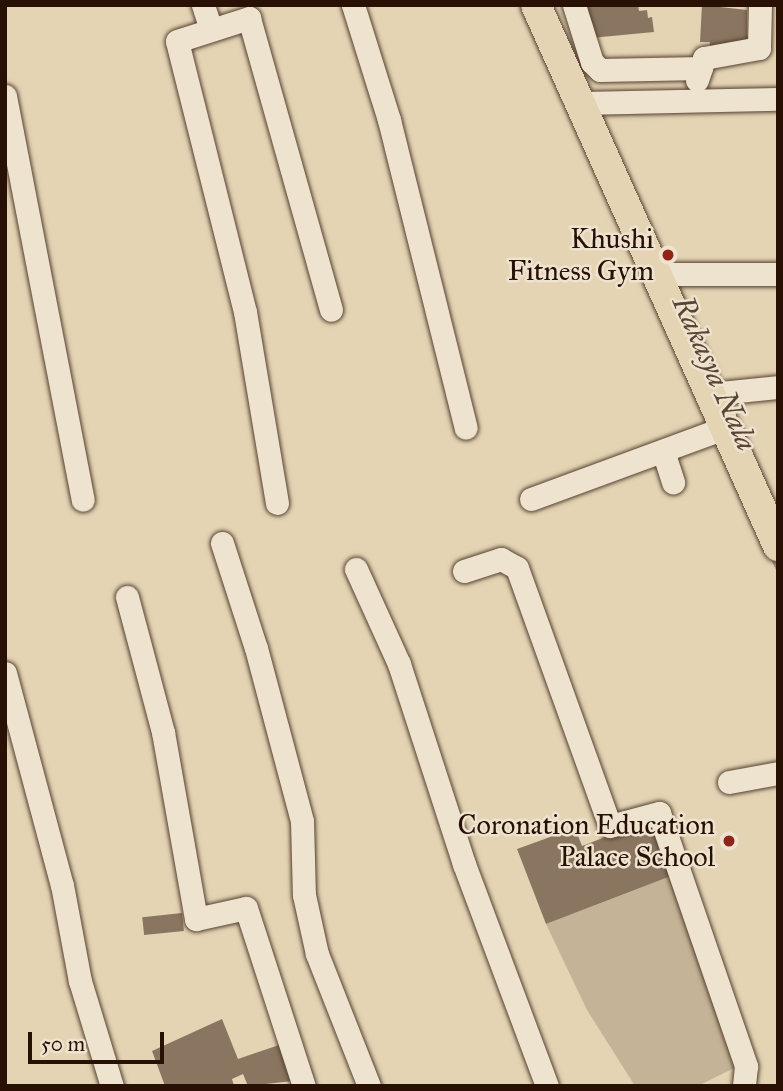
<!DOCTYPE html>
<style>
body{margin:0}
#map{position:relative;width:783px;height:1091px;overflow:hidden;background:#e4d4b4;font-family:"IM FELL Great Primer",serif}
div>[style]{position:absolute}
.green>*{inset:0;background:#c4b396}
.stream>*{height:5px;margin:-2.5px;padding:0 2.5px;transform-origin:2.5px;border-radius:2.5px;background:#a49178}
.building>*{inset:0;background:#8a7660;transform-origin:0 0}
.path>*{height:3.5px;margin-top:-1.75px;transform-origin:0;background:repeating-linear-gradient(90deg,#281005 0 5px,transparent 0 8.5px)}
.roads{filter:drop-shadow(0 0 2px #574131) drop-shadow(0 0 2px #574131)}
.minor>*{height:23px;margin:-11.5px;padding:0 11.5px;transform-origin:11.5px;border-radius:11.5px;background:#ede3ce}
.major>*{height:30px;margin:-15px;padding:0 15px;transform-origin:15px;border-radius:15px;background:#e4d4b4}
.dots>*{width:19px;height:19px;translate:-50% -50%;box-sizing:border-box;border:4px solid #ede3ce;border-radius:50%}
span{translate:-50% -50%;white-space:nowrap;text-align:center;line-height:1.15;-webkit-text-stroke:5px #ede3ce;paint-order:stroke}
.poi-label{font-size:28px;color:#281005}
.right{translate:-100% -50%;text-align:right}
.water-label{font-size:30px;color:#5a4433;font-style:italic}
.frame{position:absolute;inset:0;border:7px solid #281005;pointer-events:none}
.scale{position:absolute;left:28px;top:1032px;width:136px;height:32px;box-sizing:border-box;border:4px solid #281005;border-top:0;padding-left:9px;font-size:21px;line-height:24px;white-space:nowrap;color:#281005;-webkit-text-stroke:5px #ede3ce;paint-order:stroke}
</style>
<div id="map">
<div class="green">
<i style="clip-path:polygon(671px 876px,738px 1066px,698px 1086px,635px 1086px,587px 1010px,546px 924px)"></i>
</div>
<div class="stream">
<i style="left:771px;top:554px;width:17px;rotate:65deg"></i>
</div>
<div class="building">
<i style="clip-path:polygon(587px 5px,638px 5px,639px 11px,647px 10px,648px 18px,652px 17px,654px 32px,591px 38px)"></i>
<i style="clip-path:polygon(702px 5px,747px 10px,747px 43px,709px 53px,710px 42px,700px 42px)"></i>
<i style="clip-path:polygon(649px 820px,671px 876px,546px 924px,517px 849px,575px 828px,582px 846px)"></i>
<i style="left:182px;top:913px;width:18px;height:40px;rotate:84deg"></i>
<i style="clip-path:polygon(222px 1019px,238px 1059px,279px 1045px,293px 1081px,248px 1086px,243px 1074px,232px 1079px,234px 1086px,165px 1086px,152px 1051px)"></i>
</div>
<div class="path">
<i style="left:702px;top:1085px;width:1px;rotate:90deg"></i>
</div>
<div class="roads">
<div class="minor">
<i style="left:203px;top:5px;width:25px;rotate:72deg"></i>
<i style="left:353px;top:5px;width:121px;rotate:72.6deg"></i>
<i style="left:389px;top:120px;width:317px;rotate:76deg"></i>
<i style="left:574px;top:5px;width:60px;rotate:72.5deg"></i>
<i style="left:592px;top:62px;width:11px;rotate:45deg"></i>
<i style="left:600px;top:70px;width:101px;rotate:-1.1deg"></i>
<i style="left:697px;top:80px;width:23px;rotate:-72deg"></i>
<i style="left:704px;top:58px;width:56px;rotate:-10.3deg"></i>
<i style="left:759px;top:48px;width:43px;rotate:-88.7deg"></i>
<i style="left:5px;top:96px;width:411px;rotate:79.1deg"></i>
<i style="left:581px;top:103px;width:197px;rotate:-1.2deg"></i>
<i style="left:657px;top:274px;width:121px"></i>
<i style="left:710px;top:394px;width:68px;rotate:-5.9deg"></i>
<i style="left:663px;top:451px;width:33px;rotate:72deg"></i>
<i style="left:531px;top:499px;width:206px;rotate:-20.2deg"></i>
<i style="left:277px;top:503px;width:194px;rotate:-99.5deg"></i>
<i style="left:245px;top:312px;width:279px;rotate:-104.1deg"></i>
<i style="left:177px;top:41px;width:76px;rotate:-17.7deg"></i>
<i style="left:249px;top:18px;width:303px;rotate:74.3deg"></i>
<i style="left:222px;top:543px;width:110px;rotate:72.1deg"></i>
<i style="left:256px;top:648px;width:179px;rotate:75.1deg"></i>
<i style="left:302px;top:821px;width:74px;rotate:88.5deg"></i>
<i style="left:304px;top:895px;width:60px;rotate:77.6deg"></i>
<i style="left:317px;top:954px;width:142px;rotate:68.5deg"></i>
<i style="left:356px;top:569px;width:104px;rotate:65.6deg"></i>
<i style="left:399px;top:664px;width:210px;rotate:72deg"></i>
<i style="left:464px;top:864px;width:237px;rotate:69.5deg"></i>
<i style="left:464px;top:571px;width:39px;rotate:-18deg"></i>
<i style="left:501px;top:559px;width:18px;rotate:29deg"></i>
<i style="left:517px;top:568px;width:274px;rotate:70.2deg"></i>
<i style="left:610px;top:826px;width:51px;rotate:-14.9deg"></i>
<i style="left:659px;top:813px;width:268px;rotate:71deg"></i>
<i style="left:746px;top:1066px;width:20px;rotate:96deg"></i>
<i style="left:127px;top:597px;width:140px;rotate:75.1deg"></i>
<i style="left:163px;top:732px;width:190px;rotate:80deg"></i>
<i style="left:196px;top:919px;width:51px;rotate:-12.4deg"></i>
<i style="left:246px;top:908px;width:187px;rotate:72deg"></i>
<i style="left:5px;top:673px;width:220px;rotate:75deg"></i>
<i style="left:62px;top:885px;width:98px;rotate:79.4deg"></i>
<i style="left:80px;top:981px;width:110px;rotate:73.1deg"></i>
<i style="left:729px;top:782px;width:50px;rotate:-10.4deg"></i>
</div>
<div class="major">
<i style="left:536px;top:5px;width:593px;rotate:65.9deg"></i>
</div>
</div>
<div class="dots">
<i style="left:668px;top:255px;background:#8f2418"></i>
<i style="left:729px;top:841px;background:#8f2418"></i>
</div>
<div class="poi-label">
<span class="right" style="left:654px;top:255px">Khushi<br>Fitness Gym</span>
<span class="right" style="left:715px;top:841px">Coronation Education<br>Palace School</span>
</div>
<div class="water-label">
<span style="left:715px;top:373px;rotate:66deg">Rakasya Nala</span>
</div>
<div class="frame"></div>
<div class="scale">50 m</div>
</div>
